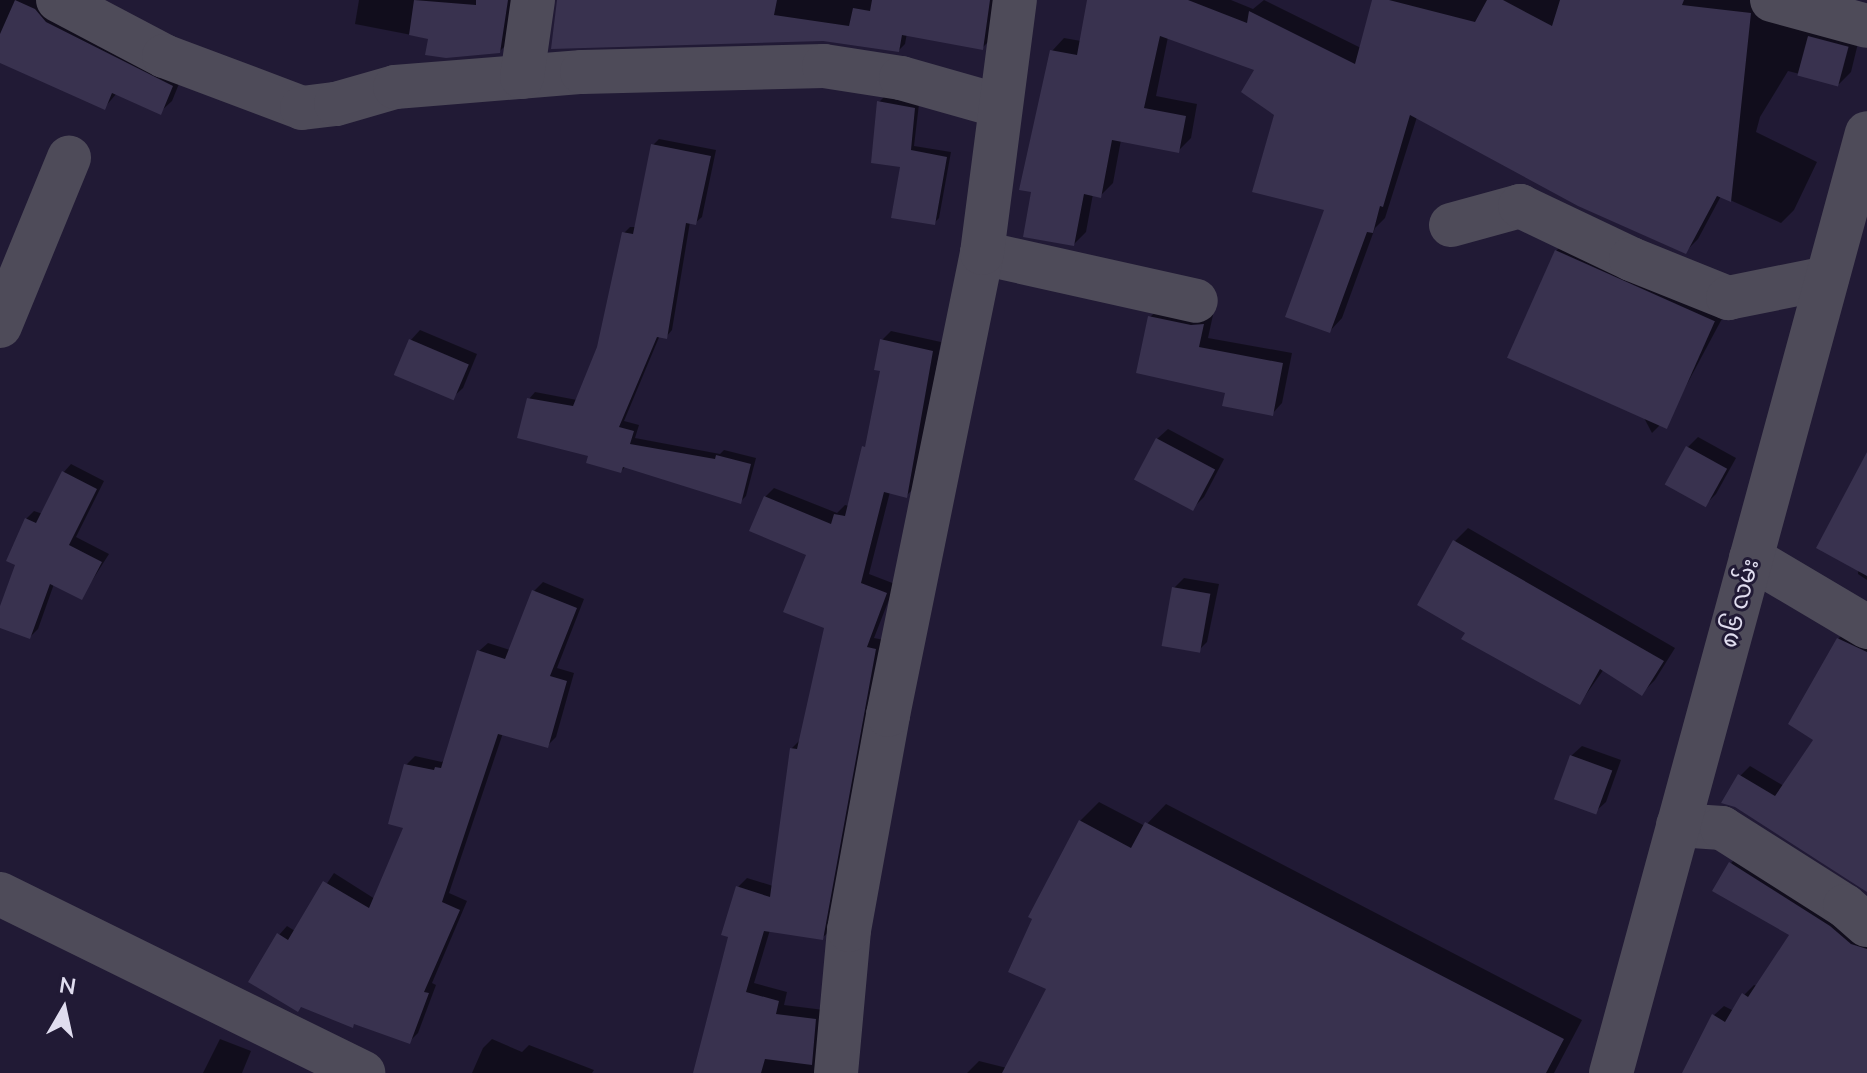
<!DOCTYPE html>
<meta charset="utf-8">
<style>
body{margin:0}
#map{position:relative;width:1867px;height:1073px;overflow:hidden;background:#211a35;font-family:Mulish,"Noto Sans Myanmar",sans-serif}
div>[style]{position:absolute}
.shadow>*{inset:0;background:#0007}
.building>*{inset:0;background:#39324f;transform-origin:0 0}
.minor>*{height:44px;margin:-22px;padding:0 22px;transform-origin:22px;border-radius:22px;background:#4e4b59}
span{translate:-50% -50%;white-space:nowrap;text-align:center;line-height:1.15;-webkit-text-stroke:6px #211a35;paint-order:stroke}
.street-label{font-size:24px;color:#e0ddef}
.north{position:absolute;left:24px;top:969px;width:80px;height:80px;-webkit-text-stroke:6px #211a35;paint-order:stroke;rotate:9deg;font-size:22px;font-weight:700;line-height:32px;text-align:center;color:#e0ddef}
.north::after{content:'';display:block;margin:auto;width:28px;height:36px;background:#e0ddef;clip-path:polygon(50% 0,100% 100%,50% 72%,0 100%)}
</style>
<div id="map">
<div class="shadow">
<i style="clip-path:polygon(0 0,46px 0,183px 74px,172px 101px,160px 112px,117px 93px,105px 107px,0 62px)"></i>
<i style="clip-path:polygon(359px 0,514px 0,506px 45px,499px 52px,355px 24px)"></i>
<i style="clip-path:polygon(558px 0,995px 0,989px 41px,983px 47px,907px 33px,905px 44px,899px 50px)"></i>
<i style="clip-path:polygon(1118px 0,1231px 0,1253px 9px,1264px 0,1361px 48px,1374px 0,1754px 0,1860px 35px,1851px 72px,1839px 84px,1788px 71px,1760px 117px,1756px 132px,1817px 162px,1794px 210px,1781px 223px,1721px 196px,1698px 239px,1685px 252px,1417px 117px,1385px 218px,1375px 228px,1342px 318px,1330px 331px,1327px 209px,1276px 114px,1257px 69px,1168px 37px,1156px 96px,1197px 104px,1191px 138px,1178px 151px,1121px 140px,1113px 183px,1101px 195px,1093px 194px,1086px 232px,1074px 244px,1033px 191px,1052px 51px,1064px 38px,1081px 41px)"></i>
<i style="clip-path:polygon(884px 97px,919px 104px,914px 146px,951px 152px,939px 218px,934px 223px,879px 102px)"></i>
<i style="clip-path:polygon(659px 139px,716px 150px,702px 217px,695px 223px,690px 222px,672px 330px,666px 337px,660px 335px,624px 421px,639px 425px,635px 438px,720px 454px,724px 450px,756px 458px,746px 496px,740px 502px,626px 466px,621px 471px,591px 454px,529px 399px,535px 392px,577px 400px,599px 348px,624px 233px,630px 227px,636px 227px,653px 145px)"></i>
<i style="clip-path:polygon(1576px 232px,1732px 300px,1671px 414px,1652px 433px,1556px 251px)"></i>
<i style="clip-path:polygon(1161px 307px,1213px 315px,1208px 338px,1292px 353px,1282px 403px,1272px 414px,1227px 391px,1150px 317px)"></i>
<i style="clip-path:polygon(420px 330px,477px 354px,463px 388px,452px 398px,410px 341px)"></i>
<i style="clip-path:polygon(891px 331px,941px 342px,915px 487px,906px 496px,890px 492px,869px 574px,895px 584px,874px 638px,884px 640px,832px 929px,822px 938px,770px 930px,754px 983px,787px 992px,784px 1005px,824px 1010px,820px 1073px,711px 1073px,738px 887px,747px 878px,773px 886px,791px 749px,801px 739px,827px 627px,808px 554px,765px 497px,774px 488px,837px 513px,845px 505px,849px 506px,867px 443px,882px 369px,882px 340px)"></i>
<i style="clip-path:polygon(1168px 429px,1224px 459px,1204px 497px,1193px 508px,1157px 439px)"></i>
<i style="clip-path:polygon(1698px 437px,1736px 458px,1716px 494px,1706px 504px,1668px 484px,1688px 447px)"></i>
<i style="clip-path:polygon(1867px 463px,1867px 580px,1858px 574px)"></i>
<i style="clip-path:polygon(71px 464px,104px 481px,76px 537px,109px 554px,81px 598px,54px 584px,38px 629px,30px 637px,0 626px,0 612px,18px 564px,26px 519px,34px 511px,43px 514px,63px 473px)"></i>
<i style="clip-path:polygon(1468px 528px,1675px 648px,1655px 680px,1642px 693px,1604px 669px,1580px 703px,1455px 541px)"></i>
<i style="clip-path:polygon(1184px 578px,1219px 584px,1207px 642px,1197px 652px,1174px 588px)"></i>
<i style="clip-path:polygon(543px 582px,584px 599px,557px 668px,574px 673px,556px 737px,547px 746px,503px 733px,449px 893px,467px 901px,432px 983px,436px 985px,418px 1033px,410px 1041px,356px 1022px,352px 1026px,279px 935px,287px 926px,295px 931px,334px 873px,375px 899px,406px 827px,406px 765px,415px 756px,442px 762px,446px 758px,479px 651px,488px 643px,510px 650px,534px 591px)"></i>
<i style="clip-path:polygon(1848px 629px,1867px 638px,1867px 889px,1740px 776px,1750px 766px,1784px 786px,1816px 740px,1838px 639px)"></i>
<i style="clip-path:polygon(1582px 746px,1621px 760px,1606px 802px,1595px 812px,1571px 756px)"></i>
<i style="clip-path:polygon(1099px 802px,1145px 826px,1166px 804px,1582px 1020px,1554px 1073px,967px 1073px,979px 1061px,1007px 1068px,1049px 988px,1080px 821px)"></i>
<i style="clip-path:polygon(1741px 853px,1867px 936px,1867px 1073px,1685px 1073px,1713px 1016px,1724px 1006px,1734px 1011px,1744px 995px,1754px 985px,1757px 986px,1792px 934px,1731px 863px)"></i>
<i style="clip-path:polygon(220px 1039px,251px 1051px,242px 1073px,203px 1073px)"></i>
<i style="clip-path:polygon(492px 1039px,522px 1052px,529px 1045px,594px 1070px,592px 1073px,472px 1073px,483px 1048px)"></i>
</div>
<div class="building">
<i style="clip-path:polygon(15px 0,35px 9px,46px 22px,173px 86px,161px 115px,112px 93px,105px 110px,0 63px,0 34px)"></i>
<i style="clip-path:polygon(414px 0,476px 5px,476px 0,508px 0,500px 53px,446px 58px,425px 55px,428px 39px,409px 35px)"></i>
<i style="clip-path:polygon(557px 0,777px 0,774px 15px,849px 26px,853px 8px,870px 11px,872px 0,990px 0,983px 50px,902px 35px,899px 52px,823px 41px,551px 49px)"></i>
<i style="clip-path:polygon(1087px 0,1188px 0,1247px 23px,1249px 11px,1355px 64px,1372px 0,1389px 0,1475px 22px,1487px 0,1503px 0,1552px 26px,1560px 0,1684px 0,1682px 5px,1751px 13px,1731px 202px,1717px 196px,1686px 254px,1578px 206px,1410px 115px,1383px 207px,1380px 206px,1373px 233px,1367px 232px,1330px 333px,1285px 317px,1324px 210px,1252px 192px,1274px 115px,1241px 92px,1254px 70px,1160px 36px,1144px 108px,1186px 116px,1179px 153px,1112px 140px,1101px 198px,1084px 194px,1074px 246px,1023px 237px,1031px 192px,1019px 190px,1050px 50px,1077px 55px)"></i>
<i style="left:1808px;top:36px;width:42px;height:41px;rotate:15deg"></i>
<i style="clip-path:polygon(877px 101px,915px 108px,911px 150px,947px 157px,935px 225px,891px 218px,900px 167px,871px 163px)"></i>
<i style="clip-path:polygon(651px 144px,711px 156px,696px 225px,686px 223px,667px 339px,657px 337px,619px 427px,634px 431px,630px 444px,715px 459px,716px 455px,751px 464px,741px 504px,623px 467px,621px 473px,586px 463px,588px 456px,517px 438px,527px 398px,573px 406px,597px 347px,622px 232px,633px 234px)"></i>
<i style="left:1555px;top:250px;width:175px;height:118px;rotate:24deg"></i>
<i style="clip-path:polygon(1148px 316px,1191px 325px,1204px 324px,1199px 347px,1283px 363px,1273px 416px,1222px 406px,1225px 393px,1136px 373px)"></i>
<i style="left:409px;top:339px;width:65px;height:39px;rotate:23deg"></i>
<i style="clip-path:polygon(880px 339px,933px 351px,907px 498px,884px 492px,861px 583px,887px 593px,867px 647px,876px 649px,823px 940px,764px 931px,746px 992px,779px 1001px,776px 1014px,816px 1019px,812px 1065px,765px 1059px,761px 1073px,693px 1073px,728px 937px,721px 935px,736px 886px,770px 897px,790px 748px,797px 749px,824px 628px,783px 612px,806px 555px,749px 531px,764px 496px,831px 524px,834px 514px,845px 516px,862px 446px,865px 447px,880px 371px,874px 370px)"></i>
<i style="left:1156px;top:438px;width:67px;height:47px;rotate:28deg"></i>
<i style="left:1686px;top:446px;width:47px;height:44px;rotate:29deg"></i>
<i style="clip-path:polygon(1867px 452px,1867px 576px,1816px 548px)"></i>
<i style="clip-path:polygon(62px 471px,97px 489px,69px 545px,102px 562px,82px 600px,50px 584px,30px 639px,0 628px,0 606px,15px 565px,6px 561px,25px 518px,36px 523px)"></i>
<i style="clip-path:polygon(1453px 540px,1664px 661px,1642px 696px,1600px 669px,1580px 705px,1461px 639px,1465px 633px,1417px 605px)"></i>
<i style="left:1172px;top:587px;width:39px;height:60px;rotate:10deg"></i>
<i style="clip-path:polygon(532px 590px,577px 608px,550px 676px,567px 681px,548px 748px,498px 734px,442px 902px,460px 910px,424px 992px,429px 993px,410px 1044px,354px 1024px,353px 1028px,301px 1007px,298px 1012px,248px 982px,277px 933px,288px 940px,323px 881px,369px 908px,403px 828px,388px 824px,404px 764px,434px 770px,435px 767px,441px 768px,477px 650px,505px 659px)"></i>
<i style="clip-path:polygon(1837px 638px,1867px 652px,1867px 892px,1735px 807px,1721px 803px,1738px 774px,1775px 796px,1813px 740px,1788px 724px)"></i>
<i style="left:1570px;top:755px;width:45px;height:47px;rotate:20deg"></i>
<i style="clip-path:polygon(1079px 820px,1131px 848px,1145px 822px,1564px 1039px,1546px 1073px,1002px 1073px,1046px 989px,1008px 972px,1032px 919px,1028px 917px)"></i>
<i style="clip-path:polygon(1729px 862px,1830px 926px,1851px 944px,1867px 949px,1867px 1073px,1682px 1073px,1712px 1014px,1725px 1022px,1742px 993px,1748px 997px,1789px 935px,1712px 891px)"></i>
</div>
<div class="minor">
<i style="left:58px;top:0;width:120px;rotate:27.8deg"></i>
<i style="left:164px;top:56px;width:147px;rotate:20.6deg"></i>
<i style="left:302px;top:108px;width:34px;rotate:-7deg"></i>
<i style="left:336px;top:104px;width:61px;rotate:-16.1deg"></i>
<i style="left:395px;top:87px;width:188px;rotate:-4.6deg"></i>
<i style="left:582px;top:72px;width:242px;rotate:-1.4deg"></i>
<i style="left:824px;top:66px;width:78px;rotate:8.9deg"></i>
<i style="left:901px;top:78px;width:103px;rotate:15.8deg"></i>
<i style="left:1772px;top:0;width:98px;rotate:15.3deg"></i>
<i style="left:522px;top:77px;width:78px;rotate:-81.9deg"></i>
<i style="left:1451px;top:225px;width:72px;rotate:-15.4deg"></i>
<i style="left:1520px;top:206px;width:123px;rotate:25.5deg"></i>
<i style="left:1631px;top:259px;width:105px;rotate:21.9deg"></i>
<i style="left:1728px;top:298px;width:101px;rotate:-11.4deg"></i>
<i style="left:982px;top:253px;width:219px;rotate:12.6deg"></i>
<i style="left:0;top:326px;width:182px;rotate:-67.7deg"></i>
<i style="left:1751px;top:558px;width:135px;rotate:30.7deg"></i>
<i style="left:1678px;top:825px;width:44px;rotate:3.9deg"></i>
<i style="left:1722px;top:828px;width:146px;rotate:32.4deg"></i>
<i style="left:1845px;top:906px;width:29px;rotate:41deg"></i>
<i style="left:0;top:894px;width:405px;rotate:26.2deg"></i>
<i style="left:836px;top:1073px;width:144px;rotate:-84.8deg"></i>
<i style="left:849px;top:930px;width:219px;rotate:-79.7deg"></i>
<i style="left:888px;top:715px;width:471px;rotate:-78.5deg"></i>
<i style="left:982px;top:253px;width:255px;rotate:-82.6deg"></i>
<i style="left:1611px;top:1073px;width:974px;rotate:-74.77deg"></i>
</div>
<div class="street-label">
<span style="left:1739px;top:603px;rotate:-75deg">၈၆ လမ်း</span>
</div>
<div class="north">N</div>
</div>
